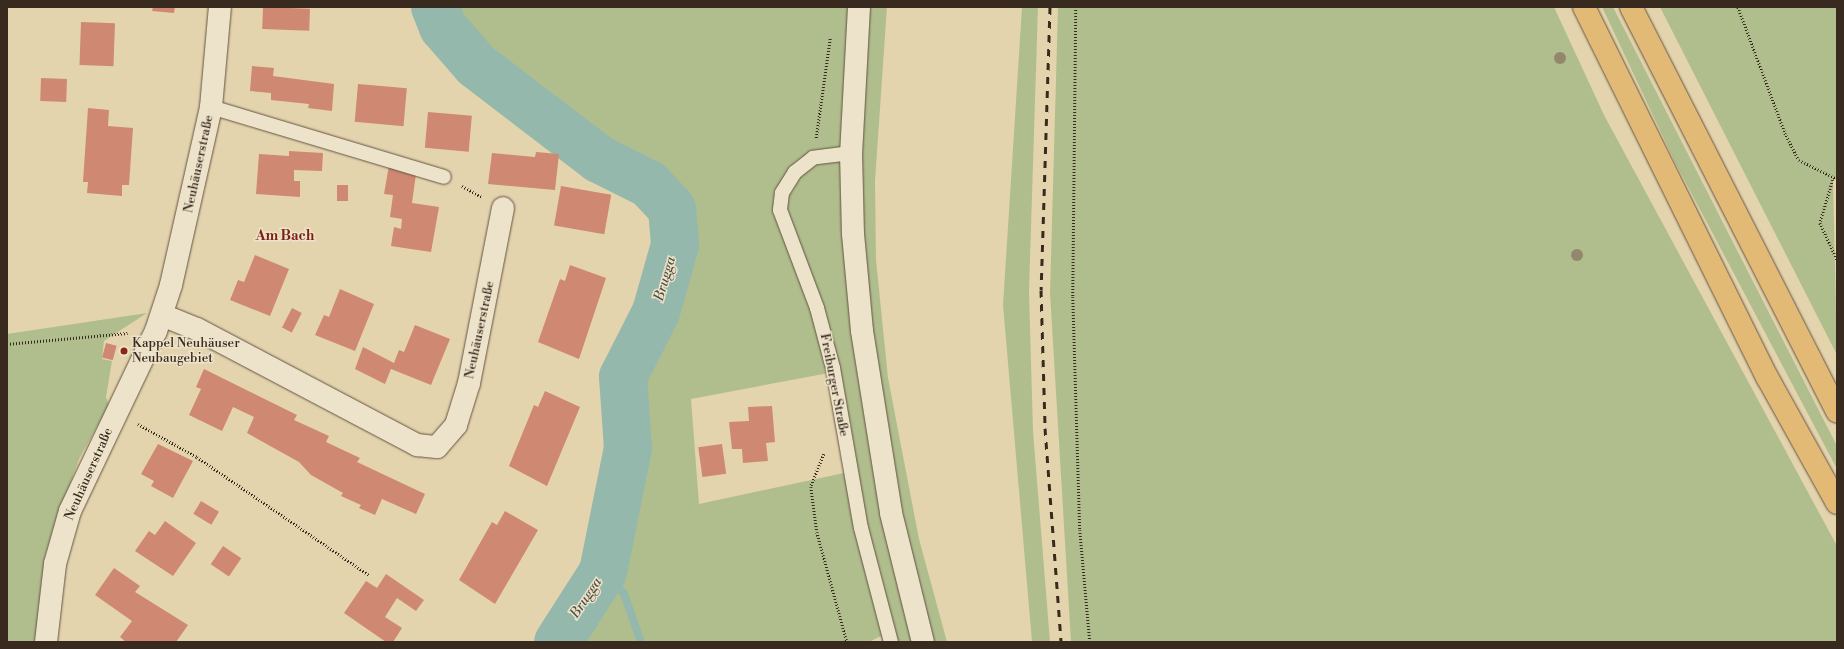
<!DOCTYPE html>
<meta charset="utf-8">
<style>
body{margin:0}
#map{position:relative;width:1844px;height:649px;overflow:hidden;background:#e4d4ad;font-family:"Libre Bodoni",serif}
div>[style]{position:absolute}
.green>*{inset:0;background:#b0be8d}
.stream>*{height:8px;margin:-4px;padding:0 4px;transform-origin:4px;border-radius:4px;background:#95b8ad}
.river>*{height:48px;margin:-24px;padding:0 24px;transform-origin:24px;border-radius:24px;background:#95b8ad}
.building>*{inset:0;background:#cf8872;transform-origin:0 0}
.path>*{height:2.5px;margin-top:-1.25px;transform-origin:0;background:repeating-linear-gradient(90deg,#392a20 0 1px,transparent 0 3px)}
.roads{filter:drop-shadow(0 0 1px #645443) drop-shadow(0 0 1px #645443)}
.lane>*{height:14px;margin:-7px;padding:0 7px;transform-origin:7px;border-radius:7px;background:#ede3ca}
.street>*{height:22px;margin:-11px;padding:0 11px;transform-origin:11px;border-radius:11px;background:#ede3ca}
.secondary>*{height:22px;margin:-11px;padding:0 11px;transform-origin:11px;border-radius:11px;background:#ede3ca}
.highway>*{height:22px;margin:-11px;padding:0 11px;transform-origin:11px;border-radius:11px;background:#e2ba76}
.rail>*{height:3px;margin-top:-1.5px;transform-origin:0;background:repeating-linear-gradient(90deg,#392a20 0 7px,transparent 0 14px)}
.trees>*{width:12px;height:12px;margin:-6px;border-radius:50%;background:#93876c}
.dots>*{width:11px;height:11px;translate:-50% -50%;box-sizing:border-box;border:2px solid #ede3ca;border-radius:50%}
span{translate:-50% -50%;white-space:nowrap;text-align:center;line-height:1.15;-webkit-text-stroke:3px #ede3ca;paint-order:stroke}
.street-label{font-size:13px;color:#392a20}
.poi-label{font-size:13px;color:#392a20}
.left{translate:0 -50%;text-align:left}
.neighbourhood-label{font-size:14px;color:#7a1f14;font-weight:700}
.water-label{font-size:14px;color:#504e43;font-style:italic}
.frame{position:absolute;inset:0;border:8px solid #392a20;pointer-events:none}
</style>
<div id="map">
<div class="green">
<i style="clip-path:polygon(evenodd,421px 7px,887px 7px,875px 181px,876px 260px,888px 378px,919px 539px,947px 642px,883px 642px,881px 636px,869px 642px,534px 642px,564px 606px,588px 554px,607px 460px,613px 360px,668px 231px,648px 193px,598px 165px,476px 80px,423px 17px,421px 7px,829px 373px,844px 473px,699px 504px,691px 399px,829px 373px)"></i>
<i style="clip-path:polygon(1022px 7px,1038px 7px,1029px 291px,1033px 431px,1050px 642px,1032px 642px,1003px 305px)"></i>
<i style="clip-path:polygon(1058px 7px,1554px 7px,1604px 115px,1837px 546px,1837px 642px,1071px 642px,1050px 293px)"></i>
<i style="clip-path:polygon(1602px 7px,1613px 7px,1837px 446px,1837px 469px,1675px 162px)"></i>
<i style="clip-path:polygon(1660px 7px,1837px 7px,1837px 179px,1833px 180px,1837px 355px)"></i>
<i style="clip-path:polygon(147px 313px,104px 341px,102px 359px,112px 361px,106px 397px,109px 405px,79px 459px,45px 555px,37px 642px,7px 642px,7px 334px)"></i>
</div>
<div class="stream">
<i style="left:603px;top:572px;width:30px;rotate:46deg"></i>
<i style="left:624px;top:594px;width:51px;rotate:70.5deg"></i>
</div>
<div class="river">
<i style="left:435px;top:7px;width:22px;rotate:68deg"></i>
<i style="left:443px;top:27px;width:50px;rotate:49deg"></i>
<i style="left:476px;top:65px;width:155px;rotate:37.4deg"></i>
<i style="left:599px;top:159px;width:56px;rotate:26.6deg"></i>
<i style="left:649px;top:184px;width:34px;rotate:47deg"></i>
<i style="left:672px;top:209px;width:36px;rotate:85deg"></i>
<i style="left:675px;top:245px;width:70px;rotate:105.8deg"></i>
<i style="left:656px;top:312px;width:73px;rotate:116.9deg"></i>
<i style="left:623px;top:377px;width:71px;rotate:86deg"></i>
<i style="left:628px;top:448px;width:126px;rotate:101.4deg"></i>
<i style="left:603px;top:572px;width:83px;rotate:122.7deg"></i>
</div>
<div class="building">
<i style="clip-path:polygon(153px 7px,175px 7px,174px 13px,152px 11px)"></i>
<i style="left:263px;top:7px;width:47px;height:22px;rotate:2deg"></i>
<i style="left:81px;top:22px;width:34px;height:43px;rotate:2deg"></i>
<i style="clip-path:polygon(252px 66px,274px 68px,273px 76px,334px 84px,332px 111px,308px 108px,309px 104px,271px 100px,271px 93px,250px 91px)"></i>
<i style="left:41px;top:78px;width:26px;height:23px;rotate:2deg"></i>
<i style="left:358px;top:84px;width:49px;height:38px;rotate:5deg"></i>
<i style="clip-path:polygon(88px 108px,109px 110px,108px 126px,133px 128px,129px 185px,122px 185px,122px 196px,87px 193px,88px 182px,83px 182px)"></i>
<i style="left:428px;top:112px;width:44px;height:36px;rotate:5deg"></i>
<i style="clip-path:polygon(289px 151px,323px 153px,322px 171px,294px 170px,294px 181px,300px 181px,300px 197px,256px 194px,259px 154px,289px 156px)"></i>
<i style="clip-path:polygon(536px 152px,559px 154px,555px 190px,488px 184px,492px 153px,535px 157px)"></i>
<i style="clip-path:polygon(389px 165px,416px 174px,412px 203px,439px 207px,431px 252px,391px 246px,394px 227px,401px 229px,402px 219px,390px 217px,393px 195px,384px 194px)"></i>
<i style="left:337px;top:185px;width:11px;height:16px"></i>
<i style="left:561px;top:186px;width:51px;height:40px;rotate:10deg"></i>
<i style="clip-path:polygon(255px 255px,289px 269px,270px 316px,230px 300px,238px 280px,244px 282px)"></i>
<i style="clip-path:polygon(570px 265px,606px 278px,579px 359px,538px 342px,560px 279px,565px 281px)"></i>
<i style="clip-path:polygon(340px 289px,374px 304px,355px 351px,315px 335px,324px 315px,329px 317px)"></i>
<i style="left:292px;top:308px;width:11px;height:22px;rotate:27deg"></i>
<i style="clip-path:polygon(415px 325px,450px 339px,431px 385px,391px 369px,385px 384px,355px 369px,363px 347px,394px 363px,399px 350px,404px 352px)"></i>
<i style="left:106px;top:343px;width:11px;height:15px;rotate:15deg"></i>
<i style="clip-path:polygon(204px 369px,297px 415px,294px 420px,329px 436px,326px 442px,360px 458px,357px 462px,425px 494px,416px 514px,382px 499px,375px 515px,359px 508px,361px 505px,341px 496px,343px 493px,311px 475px,299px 462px,247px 433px,254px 417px,233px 407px,222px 431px,189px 415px,201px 389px,196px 387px)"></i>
<i style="clip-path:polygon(545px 391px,580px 407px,547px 486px,509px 466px,534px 405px,538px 407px)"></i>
<i style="clip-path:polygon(772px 406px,775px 442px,766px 443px,768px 461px,743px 463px,742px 449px,732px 449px,729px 422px,749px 421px,748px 407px)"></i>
<i style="clip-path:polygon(158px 444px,193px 461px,173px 498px,151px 486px,154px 481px,141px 474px)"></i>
<i style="left:722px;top:444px;width:30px;height:24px;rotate:82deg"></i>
<i style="left:201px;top:501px;width:21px;height:15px;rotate:31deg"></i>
<i style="clip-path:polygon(505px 511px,538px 530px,495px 604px,459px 580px,492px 522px,497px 525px)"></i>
<i style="clip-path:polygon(165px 521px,196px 543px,173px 576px,135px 551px,149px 531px,155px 535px)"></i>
<i style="left:223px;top:546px;width:22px;height:22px;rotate:34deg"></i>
<i style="clip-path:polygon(114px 568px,140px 586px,135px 592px,188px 625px,176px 642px,126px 642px,120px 637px,132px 621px,95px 595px)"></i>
<i style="clip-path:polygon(386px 574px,424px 600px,416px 611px,397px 598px,385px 617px,402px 628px,393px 642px,386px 642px,344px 613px,366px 581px,377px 588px)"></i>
</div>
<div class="path">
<i style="left:1076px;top:7px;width:290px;rotate:90.6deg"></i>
<i style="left:1073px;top:297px;width:233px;rotate:88.3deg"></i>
<i style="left:1080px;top:530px;width:112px;rotate:84.9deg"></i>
<i style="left:1738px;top:7px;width:134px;rotate:69.5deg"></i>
<i style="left:1785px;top:133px;width:30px;rotate:63deg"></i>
<i style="left:1799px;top:160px;width:42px;rotate:26.6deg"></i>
<i style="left:816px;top:138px;width:101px;rotate:-82deg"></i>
<i style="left:1833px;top:180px;width:45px;rotate:106.8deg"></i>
<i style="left:1820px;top:223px;width:40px;rotate:65deg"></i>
<i style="left:462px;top:186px;width:23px;rotate:29deg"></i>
<i style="left:7px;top:344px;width:121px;rotate:-5.2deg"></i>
<i style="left:138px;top:424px;width:68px;rotate:29.2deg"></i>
<i style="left:197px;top:457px;width:209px;rotate:34.5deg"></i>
<i style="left:824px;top:454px;width:35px;rotate:112deg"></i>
<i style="left:811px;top:487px;width:45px;rotate:82.4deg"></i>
<i style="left:817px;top:532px;width:114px;rotate:74.7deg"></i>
</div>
<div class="roads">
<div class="lane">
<i style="left:211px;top:107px;width:243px;rotate:16.7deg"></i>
<i style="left:851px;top:153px;width:38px;rotate:173deg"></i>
<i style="left:813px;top:158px;width:23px;rotate:142deg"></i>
<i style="left:795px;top:172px;width:25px;rotate:122deg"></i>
<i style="left:782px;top:193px;width:17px;rotate:97deg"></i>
<i style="left:780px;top:210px;width:105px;rotate:69.3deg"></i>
<i style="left:817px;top:308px;width:62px;rotate:75.1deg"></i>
<i style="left:833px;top:368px;width:162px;rotate:80.1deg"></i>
<i style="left:861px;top:528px;width:118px;rotate:75.3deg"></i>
</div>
<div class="street">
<i style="left:162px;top:315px;width:38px;rotate:22deg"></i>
<i style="left:197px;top:329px;width:249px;rotate:27.8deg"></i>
<i style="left:417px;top:445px;width:20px;rotate:6deg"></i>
<i style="left:437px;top:447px;width:29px;rotate:-49deg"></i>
<i style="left:456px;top:425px;width:44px;rotate:-72.8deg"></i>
<i style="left:469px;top:383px;width:178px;rotate:-79deg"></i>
<i style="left:46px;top:642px;width:79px;rotate:-83.4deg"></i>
<i style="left:55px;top:564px;width:55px;rotate:-74.2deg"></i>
<i style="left:70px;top:511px;width:199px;rotate:-64.5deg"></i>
<i style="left:156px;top:331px;width:48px;rotate:-71.9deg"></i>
<i style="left:171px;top:285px;width:182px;rotate:-77.3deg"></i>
<i style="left:211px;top:107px;width:100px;rotate:-84.9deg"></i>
</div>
<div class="secondary">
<i style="left:859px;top:7px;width:146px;rotate:93.1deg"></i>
<i style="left:851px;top:153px;width:81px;rotate:88.6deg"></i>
<i style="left:853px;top:234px;width:97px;rotate:84.7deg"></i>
<i style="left:862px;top:331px;width:184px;rotate:80.9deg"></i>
<i style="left:891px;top:513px;width:133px;rotate:76.1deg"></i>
</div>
<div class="highway">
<i style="left:1584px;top:7px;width:413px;rotate:63.7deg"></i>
<i style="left:1767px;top:377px;width:144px;rotate:60.9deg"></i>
<i style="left:1631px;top:7px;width:454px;rotate:63deg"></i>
</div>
</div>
<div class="rail">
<i style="left:1050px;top:7px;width:283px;rotate:91.8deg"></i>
<i style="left:1041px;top:290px;width:138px;rotate:88.3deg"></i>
<i style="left:1045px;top:428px;width:215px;rotate:85.7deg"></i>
</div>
<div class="trees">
<i style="left:1560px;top:58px"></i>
<i style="left:1577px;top:255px"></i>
</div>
<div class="dots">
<i style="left:124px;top:351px;background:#8f2418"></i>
</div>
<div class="street-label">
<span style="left:199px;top:164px;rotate:-78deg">Neuhäuserstraße</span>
<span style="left:480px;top:330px;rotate:-78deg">Neuhäuserstraße</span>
<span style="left:834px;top:385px;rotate:79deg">Freiburger Straße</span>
<span style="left:89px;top:474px;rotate:-66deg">Neuhäuserstraße</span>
</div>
<div class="poi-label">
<span class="left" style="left:132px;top:351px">Kappel Neuhäuser<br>Neubaugebiet</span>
</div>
<div class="neighbourhood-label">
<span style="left:285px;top:236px">Am Bach</span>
</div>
<div class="water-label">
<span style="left:665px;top:279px;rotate:-74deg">Brugga</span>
<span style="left:586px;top:598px;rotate:-56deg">Brugga</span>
</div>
<div class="frame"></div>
</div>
